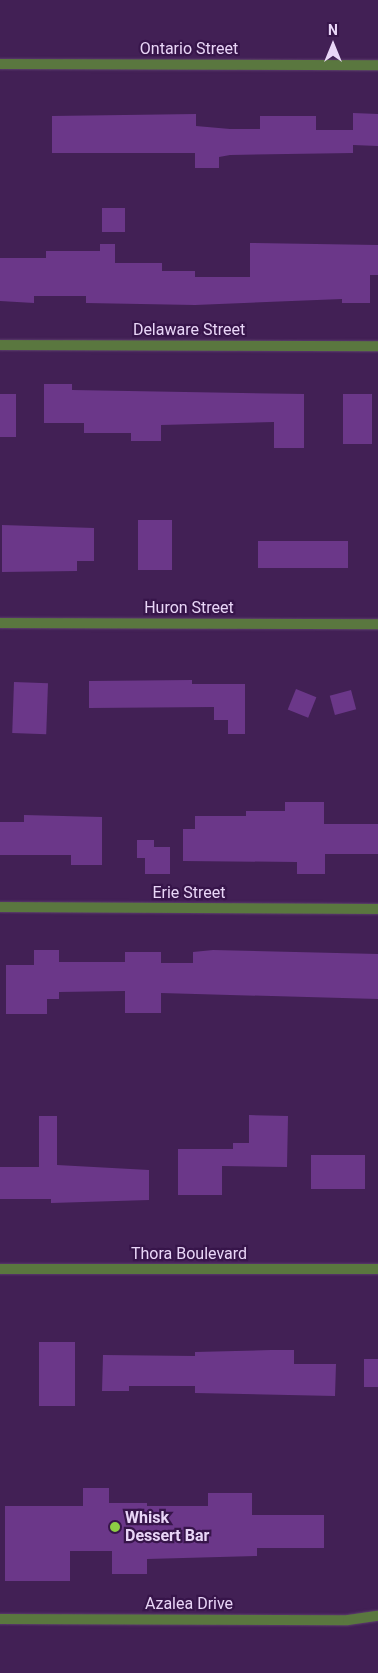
<!DOCTYPE html>
<style>
body{margin:0}
#map{position:relative;width:378px;height:1673px;overflow:hidden;background:#422055;font-family:Roboto,sans-serif}
div>[style]{position:absolute}
.building>*{inset:0;background:#6b3789;transform-origin:0 0}
.roads{filter:drop-shadow(0 0 1px #5d3d6f) drop-shadow(0 0 1px #5d3d6f)}
.minor>*{height:10px;margin:-5px;padding:0 5px;transform-origin:5px;border-radius:5px;background:#5a773f}
.dots>*{width:14px;height:14px;translate:-50% -50%;box-sizing:border-box;border:2px solid #37154a;border-radius:50%}
span{translate:-50% -50%;white-space:nowrap;text-align:center;line-height:1.15;-webkit-text-stroke:4.5px #37154a;paint-order:stroke}
.street-label{font-size:16px;color:#e9d6f7}
.poi-label{font-size:16px;color:#e9d6f7;font-weight:700}
.left{translate:0 -50%;text-align:left}
.north{position:absolute;left:308px;top:20px;width:50px;height:50px;-webkit-text-stroke:4px #37154a;paint-order:stroke;rotate:0deg;font-size:14px;font-weight:700;line-height:20px;text-align:center;color:#e9d6f7}
.north::after{content:'';display:block;margin:auto;width:18px;height:22px;background:#e9d6f7;clip-path:polygon(50% 0,100% 100%,50% 72%,0 100%)}
</style>
<div id="map">
<div class="building">
<i style="clip-path:polygon(353px 113px,378px 114px,378px 146px,353px 145px,353px 153px,230px 155px,219px 157px,219px 168px,195px 168px,195px 153px,52px 153px,52px 116px,196px 114px,196px 126px,230px 129px,260px 129px,260px 116px,316px 116px,316px 130px,353px 130px)"></i>
<i style="left:102px;top:208px;width:23px;height:24px"></i>
<i style="clip-path:polygon(250px 243px,378px 245px,378px 275px,370px 275px,370px 303px,342px 303px,342px 299px,195px 305px,86px 303px,86px 296px,34px 296px,34px 303px,0 301px,0 258px,46px 258px,46px 251px,100px 251px,100px 244px,115px 244px,115px 263px,162px 263px,162px 271px,195px 271px,195px 277px,250px 277px)"></i>
<i style="clip-path:polygon(44px 384px,72px 384px,72px 390px,304px 394px,304px 448px,274px 448px,274px 422px,161px 425px,161px 441px,131px 441px,131px 433px,84px 433px,84px 423px,44px 423px)"></i>
<i style="left:0;top:394px;width:16px;height:43px"></i>
<i style="left:343px;top:394px;width:29px;height:50px"></i>
<i style="left:138px;top:520px;width:34px;height:50px"></i>
<i style="clip-path:polygon(2px 525px,94px 528px,94px 561px,77px 561px,77px 571px,2px 572px)"></i>
<i style="left:258px;top:541px;width:90px;height:27px"></i>
<i style="clip-path:polygon(192px 680px,192px 684px,245px 684px,245px 734px,228px 734px,228px 720px,214px 720px,214px 707px,89px 708px,89px 681px)"></i>
<i style="left:14px;top:682px;width:34px;height:51px;rotate:2deg"></i>
<i style="left:296px;top:689px;width:22px;height:22px;rotate:22deg"></i>
<i style="left:351px;top:690px;width:20px;height:22px;rotate:75deg"></i>
<i style="clip-path:polygon(285px 802px,324px 802px,324px 824px,378px 824px,378px 854px,325px 854px,325px 874px,297px 874px,297px 862px,183px 861px,183px 829px,195px 829px,195px 816px,246px 816px,246px 811px,285px 811px)"></i>
<i style="clip-path:polygon(24px 815px,102px 817px,102px 865px,71px 865px,71px 855px,0 855px,0 822px,24px 822px)"></i>
<i style="clip-path:polygon(137px 840px,154px 840px,154px 847px,170px 847px,170px 874px,145px 874px,145px 858px,137px 858px)"></i>
<i style="clip-path:polygon(34px 950px,59px 950px,59px 962px,125px 962px,125px 952px,161px 952px,161px 963px,193px 963px,193px 952px,213px 950px,378px 954px,378px 999px,161px 993px,161px 1013px,125px 1013px,125px 991px,59px 992px,59px 999px,47px 999px,47px 1014px,6px 1014px,6px 965px,34px 965px)"></i>
<i style="clip-path:polygon(249px 1115px,288px 1116px,287px 1167px,222px 1166px,222px 1195px,178px 1195px,178px 1149px,233px 1149px,233px 1143px,249px 1143px)"></i>
<i style="clip-path:polygon(39px 1116px,57px 1116px,57px 1165px,149px 1170px,149px 1200px,51px 1203px,51px 1199px,0 1199px,0 1167px,39px 1167px)"></i>
<i style="left:311px;top:1155px;width:54px;height:34px"></i>
<i style="left:39px;top:1342px;width:36px;height:64px"></i>
<i style="clip-path:polygon(271px 1350px,294px 1350px,294px 1364px,336px 1364px,335px 1396px,195px 1393px,195px 1386px,129px 1386px,129px 1391px,102px 1391px,103px 1355px,195px 1356px,195px 1352px)"></i>
<i style="left:364px;top:1359px;width:14px;height:28px"></i>
<i style="clip-path:polygon(83px 1488px,109px 1488px,109px 1503px,147px 1503px,147px 1506px,208px 1506px,208px 1493px,252px 1493px,252px 1515px,324px 1515px,324px 1548px,257px 1548px,257px 1556px,147px 1559px,147px 1574px,112px 1574px,112px 1551px,70px 1551px,70px 1581px,5px 1581px,5px 1506px,83px 1506px)"></i>
</div>
<div class="roads">
<div class="minor">
<i style="left:0;top:64px;width:378px;rotate:0.2deg"></i>
<i style="left:0;top:345px;width:378px;rotate:0.2deg"></i>
<i style="left:0;top:623px;width:378px;rotate:0.2deg"></i>
<i style="left:0;top:907px;width:378px;rotate:0.3deg"></i>
<i style="left:0;top:1269px;width:378px"></i>
<i style="left:0;top:1619px;width:348px;rotate:0.2deg"></i>
<i style="left:348px;top:1620px;width:30px;rotate:-8deg"></i>
</div>
</div>
<div class="dots">
<i style="left:115px;top:1527px;background:#8dce44"></i>
</div>
<div class="street-label">
<span style="left:189px;top:49px">Ontario Street</span>
<span style="left:189px;top:330px">Delaware Street</span>
<span style="left:189px;top:608px">Huron Street</span>
<span style="left:189px;top:893px">Erie Street</span>
<span style="left:189px;top:1254px">Thora Boulevard</span>
<span style="left:189px;top:1604px">Azalea Drive</span>
</div>
<div class="poi-label">
<span class="left" style="left:125px;top:1527px">Whisk<br>Dessert Bar</span>
</div>
<div class="north">N</div>
</div>
